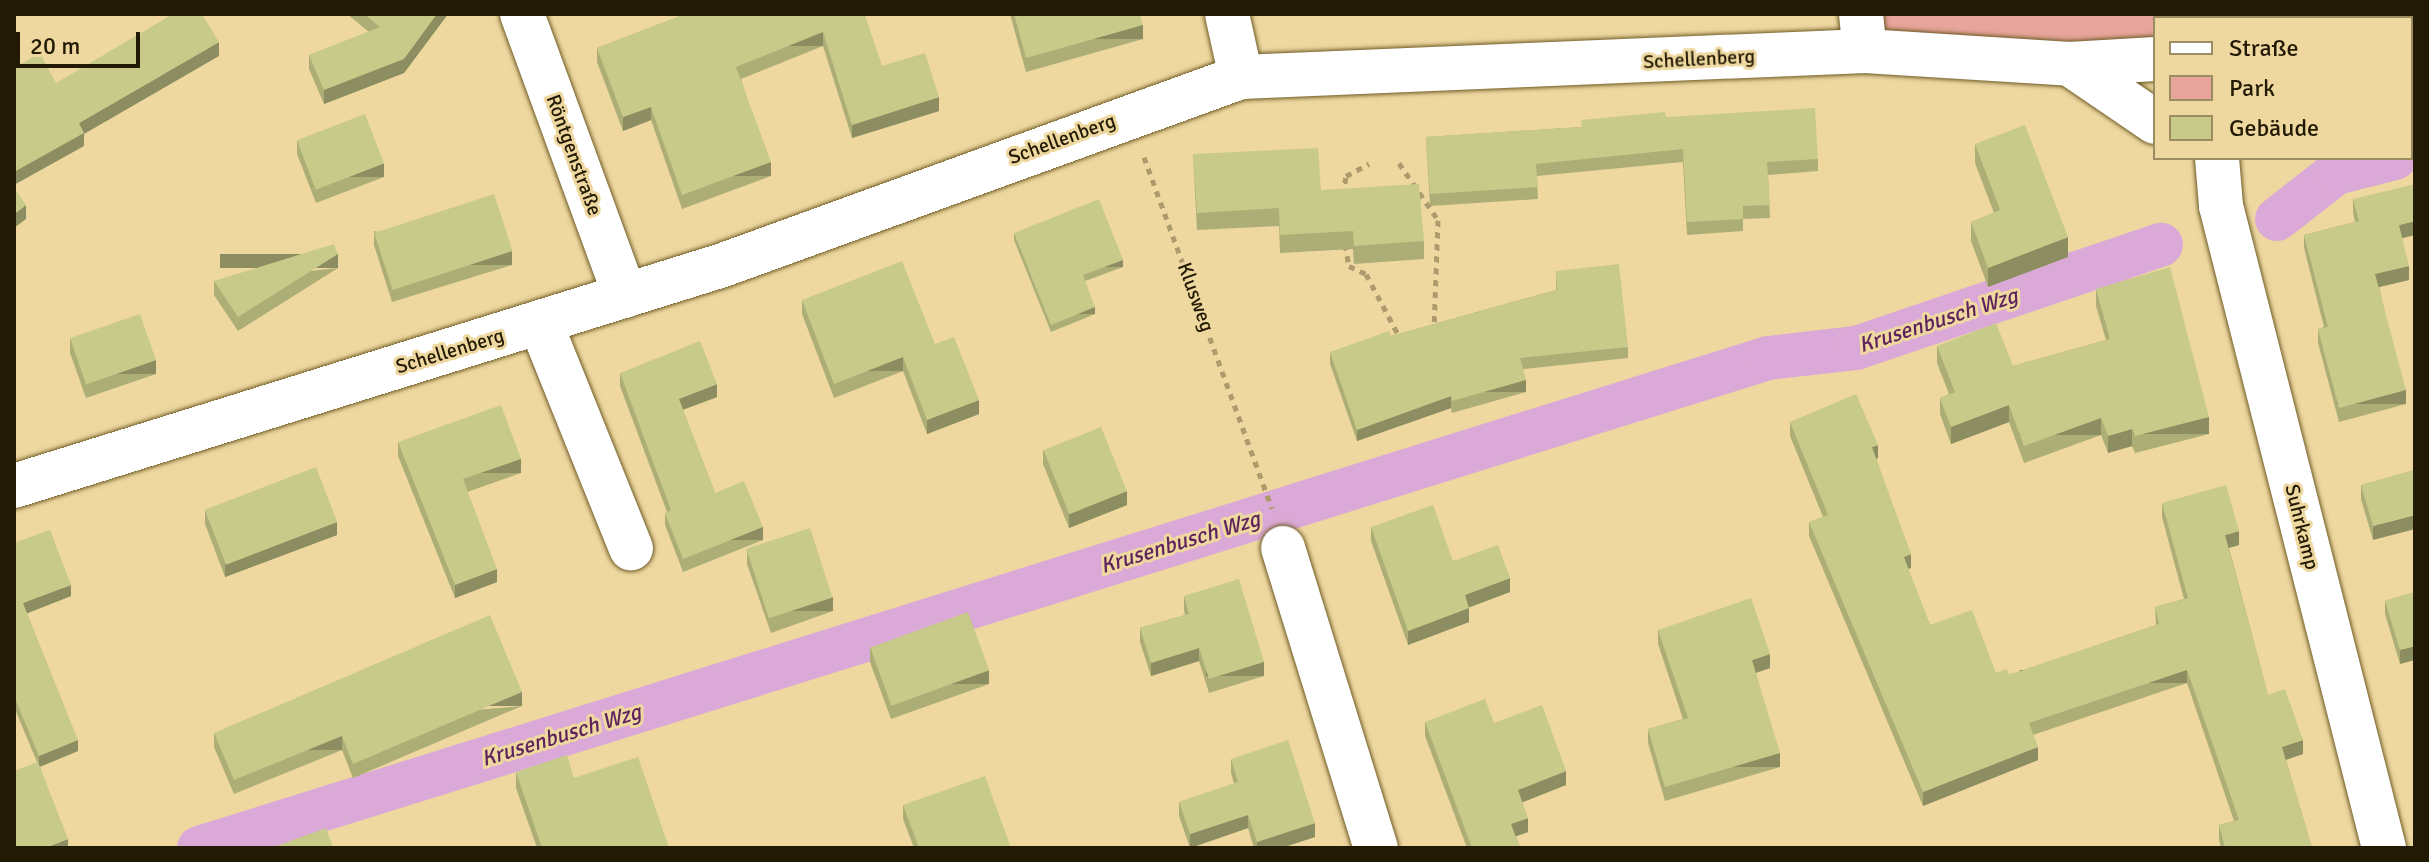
<!DOCTYPE html>
<meta charset="utf-8">
<style>
body{margin:0}
#map{position:relative;width:2429px;height:862px;overflow:hidden;background:#eed8a0;font-family:Signika,sans-serif}
div>[style]{position:absolute}
.green>*{inset:0;background:#e7a59b}
.canal>*{height:44px;margin:-22px;padding:0 22px;transform-origin:22px;border-radius:22px;background:#dba9d7}
.path>*{height:5px;margin-top:-2.5px;transform-origin:0;background:repeating-linear-gradient(90deg,#ad9b6e 0 6px,transparent 0 12px)}
.roads{filter:drop-shadow(0 0 2px #705c26) drop-shadow(0 0 2px #705c26)}
.minor>*{height:44px;margin:-22px;padding:0 22px;transform-origin:22px;border-radius:22px;background:#fff}
.wall>*{inset:0;background:#acae76}
.shaded-wall>*{inset:0;background:#8c8d60;transform-origin:0 0}
.building>*{inset:0;background:#c8ca89;transform-origin:0 0}
span{translate:-50% -50%;white-space:nowrap;text-align:center;line-height:1.15;-webkit-text-stroke:6px #eed8a0;paint-order:stroke}
.street-label{font-size:20px;color:#221a04}
.water-label{font-size:22px;color:#5e235c;font-style:italic}
.frame{position:absolute;inset:0;border:16px solid #221a04;pointer-events:none}
.legend{position:absolute;left:2153px;top:16px;width:260px;height:144px;box-sizing:border-box;background:#eed8a0;border:2px solid #9c8c62;margin:0;padding:10px 14px;list-style:none;font-size:24px;color:#221a04}
.legend li{display:flex;align-items:center;gap:16px;height:40px}
.legend b{width:40px;border:2px solid #9c8c62}
.scale{position:absolute;left:16px;top:32px;width:124px;height:36px;box-sizing:border-box;border:4px solid #221a04;border-top:0;padding-left:10px;font-size:24px;line-height:28px;white-space:nowrap;color:#221a04;-webkit-text-stroke:6px #eed8a0;paint-order:stroke}
</style>
<div id="map">
<div class="green">
<i style="clip-path:polygon(1869px 14px,2227px 14px,2155px 18px,2155px 42px,2106px 47px,1872px 40px)"></i>
</div>
<div class="canal">
<i style="left:2277px;top:219px;width:75px;rotate:-37.9deg"></i>
<i style="left:2336px;top:173px;width:61px;rotate:-14.3deg"></i>
<i style="left:199px;top:848px;width:1644px;rotate:-17.34deg"></i>
<i style="left:1768px;top:358px;width:89px;rotate:-6.5deg"></i>
<i style="left:1856px;top:348px;width:322px;rotate:-18.7deg"></i>
</div>
<div class="path">
<i style="left:1144px;top:157px;width:374px;rotate:70deg"></i>
<i style="left:1399px;top:163px;width:69px;rotate:55.6deg"></i>
<i style="left:1438px;top:220px;width:107px;rotate:92.1deg"></i>
<i style="left:1343px;top:195px;width:19px;rotate:-81deg"></i>
<i style="left:1346px;top:176px;width:26px;rotate:-28deg"></i>
<i style="left:1345px;top:244px;width:22px;rotate:80deg"></i>
<i style="left:1349px;top:266px;width:19px;rotate:25deg"></i>
<i style="left:1366px;top:274px;width:72px;rotate:62deg"></i>
</div>
<div class="roads">
<div class="minor">
<i style="left:522px;top:14px;width:300px;rotate:69.9deg"></i>
<i style="left:1227px;top:14px;width:65px;rotate:77.5deg"></i>
<i style="left:1861px;top:14px;width:37px;rotate:84deg"></i>
<i style="left:2248px;top:18px;width:5px;rotate:-53deg"></i>
<i style="left:2070px;top:64px;width:103px;rotate:34.3deg"></i>
<i style="left:2217px;top:158px;width:48px;rotate:85.2deg"></i>
<i style="left:2221px;top:206px;width:662px;rotate:75.75deg"></i>
<i style="left:540px;top:322px;width:244px;rotate:68.1deg"></i>
<i style="left:14px;top:486px;width:743px;rotate:-17.31deg"></i>
<i style="left:723px;top:265px;width:551px;rotate:-19.95deg"></i>
<i style="left:1241px;top:77px;width:625px;rotate:-2.39deg"></i>
<i style="left:1865px;top:51px;width:205px;rotate:3.6deg"></i>
<i style="left:2070px;top:64px;width:85px;rotate:-3.4deg"></i>
<i style="left:1283px;top:548px;width:314px;rotate:72.8deg"></i>
</div>
</div>
<div class="wall">
<i style="clip-path:polygon(347px 14px,448px 14px,404px 73px,324px 104px,309px 69px,309px 55px,369px 32px)"></i>
<i style="clip-path:polygon(683px 14px,864px 14px,882px 66px,939px 111px,852px 138px,823px 46px,741px 79px,771px 176px,682px 209px,651px 120px,623px 131px,597px 62px,597px 48px,683px 15px)"></i>
<i style="clip-path:polygon(1010px 14px,1014px 14px,1143px 39px,1026px 72px)"></i>
<i style="clip-path:polygon(1666px 117px,1818px 159px,1818px 171px,1768px 175px,1770px 218px,1743px 219px,1743px 231px,1687px 235px,1683px 162px,1537px 176px,1538px 199px,1430px 206px,1426px 137px,1581px 127px)"></i>
<i style="clip-path:polygon(297px 140px,384px 177px,316px 203px,297px 154px)"></i>
<i style="clip-path:polygon(1975px 144px,2068px 257px,1988px 287px,1971px 241px,1971px 222px,1994px 213px,1975px 163px)"></i>
<i style="clip-path:polygon(1193px 154px,1321px 190px,1424px 241px,1424px 259px,1354px 264px,1353px 249px,1280px 253px,1279px 226px,1197px 230px)"></i>
<i style="clip-path:polygon(2353px 199px,2402px 238px,2409px 280px,2379px 287px,2406px 404px,2339px 422px,2318px 343px,2318px 329px,2324px 327px,2304px 248px,2304px 235px,2355px 222px,2353px 213px)"></i>
<i style="clip-path:polygon(374px 231px,512px 265px,392px 302px,374px 245px)"></i>
<i style="clip-path:polygon(1014px 233px,1123px 267px,1085px 281px,1095px 314px,1051px 332px,1014px 240px)"></i>
<i style="clip-path:polygon(338px 268px,238px 331px,214px 295px,214px 281px)"></i>
<i style="clip-path:polygon(1556px 271px,1628px 347px,1628px 358px,1523px 369px,1526px 392px,1452px 413px,1451px 408px,1357px 441px,1330px 364px,1330px 352px,1391px 336px,1556px 290px)"></i>
<i style="clip-path:polygon(2096px 289px,2209px 434px,2135px 453px,2132px 446px,2108px 453px,2101px 435px,2024px 463px,2009px 422px,1951px 444px,1940px 414px,1940px 398px,1949px 394px,1937px 363px,1937px 346px,2013px 366px,2106px 340px,2096px 306px)"></i>
<i style="clip-path:polygon(802px 300px,935px 344px,979px 414px,927px 434px,903px 371px,834px 398px,802px 314px)"></i>
<i style="clip-path:polygon(70px 339px,156px 374px,86px 398px,70px 353px)"></i>
<i style="clip-path:polygon(620px 373px,717px 397px,683px 410px,715px 493px,763px 540px,683px 572px,665px 525px,665px 513px,667px 512px,620px 386px)"></i>
<i style="clip-path:polygon(1790px 422px,1878px 458px,1876px 459px,1911px 568px,1908px 569px,1930px 625px,1996px 673px,2009px 675px,2156px 625px,2155px 607px,2184px 599px,2162px 517px,2162px 503px,2239px 545px,2229px 548px,2268px 695px,2303px 754px,2286px 760px,2312px 848px,2221px 848px,2219px 839px,2219px 825px,2234px 821px,2187px 683px,2033px 735px,2038px 760px,1923px 806px,1809px 536px,1809px 522px,1823px 517px,1790px 436px)"></i>
<i style="clip-path:polygon(398px 442px,521px 473px,467px 492px,497px 582px,455px 598px,398px 456px)"></i>
<i style="clip-path:polygon(1043px 450px,1127px 505px,1069px 528px,1043px 464px)"></i>
<i style="clip-path:polygon(2415px 470px,2373px 540px,2361px 499px,2361px 485px)"></i>
<i style="clip-path:polygon(205px 510px,337px 535px,225px 577px,205px 524px)"></i>
<i style="clip-path:polygon(1371px 527px,1453px 561px,1510px 592px,1469px 607px,1469px 622px,1408px 645px,1371px 541px)"></i>
<i style="clip-path:polygon(14px 543px,71px 596px,27px 613px,78px 751px,40px 767px,68px 848px,37px 762px,14px 707px)"></i>
<i style="clip-path:polygon(747px 550px,833px 611px,771px 633px,747px 564px)"></i>
<i style="clip-path:polygon(2415px 592px,2400px 664px,2385px 614px,2385px 601px)"></i>
<i style="clip-path:polygon(1184px 596px,1264px 676px,1209px 693px,1199px 661px,1151px 676px,1140px 642px,1140px 628px,1185px 615px,1184px 610px)"></i>
<i style="clip-path:polygon(1658px 630px,1770px 668px,1756px 673px,1780px 767px,1665px 801px,1648px 743px,1648px 729px,1683px 719px,1658px 644px)"></i>
<i style="clip-path:polygon(870px 648px,989px 684px,891px 719px,870px 662px)"></i>
<i style="clip-path:polygon(522px 706px,353px 778px,342px 750px,234px 794px,214px 747px,214px 733px)"></i>
<i style="clip-path:polygon(1425px 722px,1494px 723px,1566px 785px,1522px 802px,1528px 832px,1516px 836px,1520px 848px,1467px 848px,1425px 736px)"></i>
<i style="clip-path:polygon(1231px 759px,1315px 837px,1281px 848px,1254px 848px,1248px 828px,1190px 848px,1179px 816px,1179px 802px,1234px 784px,1231px 773px)"></i>
<i style="clip-path:polygon(516px 772px,574px 778px,669px 848px,537px 848px,516px 788px)"></i>
<i style="clip-path:polygon(903px 805px,1011px 848px,914px 848px,903px 819px)"></i>
</div>
<div class="shaded-wall">
<i style="clip-path:polygon(437px 14px,448px 14px,404px 73px,324px 104px,324px 90px)"></i>
<i style="clip-path:polygon(2375px 14px,2395px 14px,2383px 18px,2374px 18px)"></i>
<i style="left:1143px;top:25px;width:14px;height:122px;rotate:90deg"></i>
<i style="left:823px;top:32px;width:14px;height:94px;rotate:90deg"></i>
<i style="clip-path:polygon(219px 42px,219px 56px,84px 134px,84px 146px,14px 185px,14px 172px,79px 123px)"></i>
<i style="clip-path:polygon(939px 97px,939px 111px,852px 138px,852px 125px)"></i>
<i style="clip-path:polygon(651px 107px,651px 120px,623px 131px,623px 117px)"></i>
<i style="left:771px;top:162px;width:14px;height:95px;rotate:90deg"></i>
<i style="left:384px;top:163px;width:14px;height:73px;rotate:90deg"></i>
<i style="clip-path:polygon(26px 205px,26px 219px,14px 228px,14px 214px)"></i>
<i style="clip-path:polygon(2415px 221px,2415px 235px,2399px 239px,2399px 225px)"></i>
<i style="clip-path:polygon(2068px 237px,2068px 257px,1988px 287px,1988px 268px)"></i>
<i style="left:512px;top:251px;width:14px;height:126px;rotate:90deg"></i>
<i style="left:338px;top:254px;width:14px;height:118px;rotate:90deg"></i>
<i style="left:1123px;top:260px;width:7px;height:43px;rotate:90deg"></i>
<i style="clip-path:polygon(2409px 266px,2409px 280px,2375px 288px,2375px 274px)"></i>
<i style="left:1095px;top:307px;width:7px;height:48px;rotate:90deg"></i>
<i style="left:903px;top:357px;width:14px;height:74px;rotate:90deg"></i>
<i style="left:156px;top:360px;width:14px;height:74px;rotate:90deg"></i>
<i style="left:1526px;top:380px;width:12px;height:77px;rotate:90deg"></i>
<i style="clip-path:polygon(717px 384px,717px 397px,679px 411px,679px 399px)"></i>
<i style="left:2406px;top:390px;width:14px;height:69px;rotate:90deg"></i>
<i style="clip-path:polygon(1451px 396px,1451px 408px,1357px 441px,1357px 430px)"></i>
<i style="clip-path:polygon(979px 400px,979px 414px,927px 434px,927px 420px)"></i>
<i style="clip-path:polygon(2009px 405px,2009px 422px,1951px 444px,1951px 427px)"></i>
<i style="left:2209px;top:417px;width:17px;height:76px;rotate:90deg"></i>
<i style="left:2101px;top:418px;width:17px;height:82px;rotate:90deg"></i>
<i style="clip-path:polygon(2132px 429px,2132px 446px,2108px 453px,2108px 436px)"></i>
<i style="clip-path:polygon(1878px 445px,1878px 458px,1872px 461px,1872px 447px)"></i>
<i style="left:521px;top:459px;width:14px;height:61px;rotate:90deg"></i>
<i style="clip-path:polygon(1127px 491px,1127px 505px,1069px 528px,1069px 514px)"></i>
<i style="clip-path:polygon(2415px 515px,2415px 529px,2373px 540px,2373px 526px)"></i>
<i style="clip-path:polygon(337px 522px,337px 535px,225px 577px,225px 563px)"></i>
<i style="left:763px;top:527px;width:13px;height:86px;rotate:90deg"></i>
<i style="clip-path:polygon(2239px 531px,2239px 545px,2225px 549px,2225px 535px)"></i>
<i style="clip-path:polygon(1911px 554px,1911px 568px,1904px 570px,1904px 557px)"></i>
<i style="clip-path:polygon(497px 569px,497px 582px,455px 598px,455px 585px)"></i>
<i style="clip-path:polygon(1510px 578px,1510px 592px,1465px 609px,1465px 595px)"></i>
<i style="clip-path:polygon(71px 585px,71px 596px,23px 615px,23px 603px)"></i>
<i style="left:833px;top:597px;width:14px;height:66px;rotate:90deg"></i>
<i style="clip-path:polygon(1469px 608px,1469px 622px,1408px 645px,1408px 631px)"></i>
<i style="clip-path:polygon(2415px 646px,2415px 660px,2400px 664px,2400px 650px)"></i>
<i style="clip-path:polygon(1199px 648px,1199px 661px,1151px 676px,1151px 663px)"></i>
<i style="clip-path:polygon(1770px 654px,1770px 668px,1752px 674px,1752px 660px)"></i>
<i style="left:1264px;top:662px;width:14px;height:58px;rotate:90deg"></i>
<i style="left:989px;top:670px;width:14px;height:104px;rotate:90deg"></i>
<i style="left:2187px;top:670px;width:13px;height:167px;rotate:90deg"></i>
<i style="left:522px;top:692px;width:14px;height:184px;rotate:90deg"></i>
<i style="left:342px;top:736px;width:14px;height:117px;rotate:90deg"></i>
<i style="clip-path:polygon(78px 740px,78px 751px,39px 767px,39px 756px)"></i>
<i style="clip-path:polygon(2303px 740px,2303px 754px,2282px 761px,2282px 747px)"></i>
<i style="clip-path:polygon(2038px 747px,2038px 760px,1923px 806px,1923px 792px)"></i>
<i style="left:1780px;top:753px;width:14px;height:120px;rotate:90deg"></i>
<i style="clip-path:polygon(1566px 771px,1566px 785px,1518px 804px,1518px 790px)"></i>
<i style="clip-path:polygon(1248px 815px,1248px 828px,1190px 848px,1190px 834px)"></i>
<i style="clip-path:polygon(1528px 818px,1528px 832px,1511px 838px,1511px 824px)"></i>
<i style="clip-path:polygon(1315px 823px,1315px 837px,1281px 848px,1257px 848px,1257px 842px)"></i>
<i style="clip-path:polygon(68px 839px,68px 848px,45px 848px)"></i>
</div>
<div class="building">
<i style="clip-path:polygon(173px 14px,202px 14px,219px 42px,79px 123px,84px 133px,14px 172px,14px 68px,40px 53px,56px 83px)"></i>
<i style="clip-path:polygon(364px 14px,437px 14px,404px 59px,324px 90px,309px 55px,380px 27px)"></i>
<i style="clip-path:polygon(686px 14px,864px 14px,882px 66px,925px 53px,939px 97px,852px 125px,823px 32px,736px 67px,771px 162px,682px 195px,651px 107px,623px 117px,597px 48px)"></i>
<i style="clip-path:polygon(1014px 14px,1140px 14px,1143px 25px,1026px 58px)"></i>
<i style="left:2316px;top:14px;width:62px;height:6px"></i>
<i style="clip-path:polygon(1815px 108px,1818px 159px,1767px 162px,1770px 205px,1743px 206px,1743px 219px,1687px 222px,1683px 149px,1536px 164px,1538px 187px,1430px 194px,1426px 137px,1582px 127px,1581px 120px,1665px 112px,1666px 117px)"></i>
<i style="left:365px;top:114px;width:53px;height:73px;rotate:69deg"></i>
<i style="clip-path:polygon(2025px 125px,2068px 237px,1988px 268px,1971px 222px,2000px 210px,1975px 144px)"></i>
<i style="clip-path:polygon(1318px 148px,1321px 190px,1419px 184px,1424px 241px,1354px 246px,1353px 231px,1280px 235px,1279px 208px,1197px 213px,1193px 154px)"></i>
<i style="clip-path:polygon(2415px 184px,2415px 221px,2399px 225px,2409px 266px,2375px 274px,2406px 390px,2339px 408px,2318px 329px,2328px 327px,2304px 235px,2359px 221px,2353px 199px)"></i>
<i style="clip-path:polygon(14px 188px,26px 205px,14px 214px)"></i>
<i style="left:494px;top:194px;width:60px;height:126px;rotate:72deg"></i>
<i style="clip-path:polygon(1099px 199px,1123px 260px,1083px 275px,1095px 307px,1051px 325px,1014px 233px)"></i>
<i style="clip-path:polygon(334px 244px,338px 254px,238px 317px,214px 281px)"></i>
<i style="clip-path:polygon(902px 261px,935px 344px,954px 337px,979px 400px,927px 420px,903px 357px,834px 384px,802px 300px)"></i>
<i style="clip-path:polygon(1619px 264px,1628px 347px,1520px 358px,1526px 380px,1452px 401px,1451px 396px,1357px 430px,1330px 352px,1389px 331px,1391px 336px,1557px 290px,1556px 271px)"></i>
<i style="clip-path:polygon(2170px 267px,2209px 417px,2135px 436px,2132px 429px,2108px 436px,2101px 418px,2024px 446px,2009px 405px,1951px 427px,1940px 398px,1955px 392px,1937px 346px,1996px 323px,2013px 366px,2110px 339px,2096px 289px)"></i>
<i style="left:140px;top:314px;width:49px;height:74px;rotate:71deg"></i>
<i style="clip-path:polygon(700px 341px,717px 384px,679px 399px,715px 493px,744px 481px,763px 527px,683px 559px,665px 513px,671px 510px,620px 373px)"></i>
<i style="clip-path:polygon(1856px 394px,1878px 445px,1872px 447px,1911px 554px,1904px 557px,1930px 625px,1972px 610px,1996px 673px,2007px 669px,2009px 675px,2159px 624px,2155px 607px,2188px 598px,2162px 503px,2226px 485px,2239px 531px,2225px 535px,2268px 695px,2285px 689px,2303px 740px,2282px 747px,2312px 848px,2225px 848px,2219px 825px,2239px 820px,2187px 670px,2029px 723px,2038px 747px,1923px 792px,1809px 522px,1828px 515px,1790px 422px)"></i>
<i style="clip-path:polygon(501px 405px,521px 459px,463px 479px,497px 569px,455px 585px,398px 442px)"></i>
<i style="left:1101px;top:427px;width:69px;height:62px;rotate:68deg"></i>
<i style="left:316px;top:467px;width:59px;height:119px;rotate:69deg"></i>
<i style="clip-path:polygon(2415px 470px,2415px 515px,2373px 526px,2361px 485px)"></i>
<i style="clip-path:polygon(1433px 505px,1453px 561px,1498px 545px,1510px 578px,1465px 595px,1469px 608px,1408px 631px,1371px 527px)"></i>
<i style="left:810px;top:528px;width:73px;height:67px;rotate:72deg"></i>
<i style="clip-path:polygon(50px 530px,71px 585px,23px 603px,78px 740px,39px 756px,14px 696px,14px 543px)"></i>
<i style="clip-path:polygon(1239px 579px,1264px 662px,1209px 679px,1199px 648px,1151px 663px,1140px 628px,1189px 614px,1184px 596px)"></i>
<i style="clip-path:polygon(2415px 592px,2415px 646px,2400px 650px,2385px 601px)"></i>
<i style="clip-path:polygon(1751px 598px,1770px 654px,1752px 660px,1780px 753px,1665px 787px,1648px 729px,1688px 718px,1658px 630px)"></i>
<i style="left:968px;top:612px;width:62px;height:104px;rotate:70deg"></i>
<i style="clip-path:polygon(490px 615px,522px 692px,353px 764px,342px 736px,234px 780px,214px 733px)"></i>
<i style="clip-path:polygon(1485px 699px,1494px 723px,1542px 705px,1566px 771px,1518px 790px,1528px 818px,1511px 824px,1520px 848px,1472px 848px,1425px 722px)"></i>
<i style="clip-path:polygon(1288px 740px,1315px 823px,1257px 842px,1248px 815px,1190px 834px,1179px 802px,1238px 782px,1231px 759px)"></i>
<i style="clip-path:polygon(567px 755px,574px 778px,638px 757px,669px 848px,542px 848px,516px 772px)"></i>
<i style="clip-path:polygon(38px 762px,68px 839px,45px 848px,14px 848px,14px 771px)"></i>
<i style="clip-path:polygon(985px 776px,1011px 848px,919px 848px,903px 805px)"></i>
<i style="clip-path:polygon(326px 828px,333px 848px,271px 848px)"></i>
</div>
<div class="street-label">
<span style="left:1699px;top:59px;rotate:-3deg">Schellenberg</span>
<span style="left:1062px;top:139px;rotate:-20deg">Schellenberg</span>
<span style="left:574px;top:155px;rotate:70deg">Röntgenstraße</span>
<span style="left:1196px;top:297px;rotate:70deg">Klusweg</span>
<span style="left:450px;top:351px;rotate:-17deg">Schellenberg</span>
<span style="left:2302px;top:527px;rotate:76deg">Suhrkamp</span>
</div>
<div class="water-label">
<span style="left:1938px;top:320px;rotate:-18deg">Krusenbusch Wzg</span>
<span style="left:1180px;top:542px;rotate:-17deg">Krusenbusch Wzg</span>
<span style="left:561px;top:735px;rotate:-17deg">Krusenbusch Wzg</span>
</div>
<div class="frame"></div>
<ul class="legend">
<li><b style="height:10px;background:#fff"></b>Straße</li>
<li><b style="height:22px;background:#e7a59b"></b>Park</li>
<li><b style="height:22px;background:#c8ca89"></b>Gebäude</li>
</ul>
<div class="scale">20 m</div>
</div>
